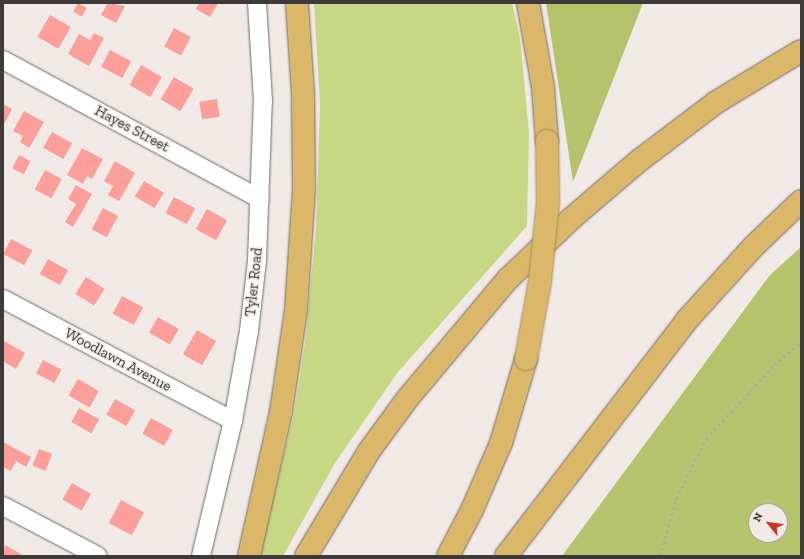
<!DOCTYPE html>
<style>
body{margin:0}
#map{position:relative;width:804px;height:559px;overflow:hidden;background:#f1e9e5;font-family:"Zilla Slab",serif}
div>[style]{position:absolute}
.green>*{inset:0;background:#c8d784}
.forest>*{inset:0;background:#b5c36c}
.building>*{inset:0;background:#fc9e99;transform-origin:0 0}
.path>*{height:2.5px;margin-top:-1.25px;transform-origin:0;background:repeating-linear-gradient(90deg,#b0aaa7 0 3px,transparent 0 6px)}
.roads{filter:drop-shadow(0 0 1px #706965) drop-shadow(0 0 1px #706965)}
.street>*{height:18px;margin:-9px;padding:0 9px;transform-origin:9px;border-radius:9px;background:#fff}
.highway>*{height:22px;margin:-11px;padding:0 11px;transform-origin:11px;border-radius:11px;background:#dab769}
.bridges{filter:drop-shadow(0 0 1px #a38b58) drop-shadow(0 0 1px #a38b58)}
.highway-bridge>*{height:22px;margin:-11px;padding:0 11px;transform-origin:11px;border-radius:11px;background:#dab769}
span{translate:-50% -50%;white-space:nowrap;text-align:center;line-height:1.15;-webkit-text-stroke:3px #f1e9e5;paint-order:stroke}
.street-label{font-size:15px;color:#3d3a39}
.frame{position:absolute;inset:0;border:4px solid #3d3a39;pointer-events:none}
.north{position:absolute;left:748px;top:503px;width:40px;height:40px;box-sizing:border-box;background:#f1e9e5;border:1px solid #a9a3a0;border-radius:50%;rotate:299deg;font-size:11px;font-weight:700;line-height:16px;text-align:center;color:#3d3a39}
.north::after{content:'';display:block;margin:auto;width:14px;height:18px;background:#c43829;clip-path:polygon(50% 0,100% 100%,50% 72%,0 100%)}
</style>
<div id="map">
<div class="green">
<i style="clip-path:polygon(314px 3px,512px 3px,520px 38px,529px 132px,527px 226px,398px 372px,335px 463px,283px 556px,259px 556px,294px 414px,306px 336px,316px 227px,320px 104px)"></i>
</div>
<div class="forest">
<i style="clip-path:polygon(546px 3px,643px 3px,573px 182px)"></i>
<i style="clip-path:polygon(evenodd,801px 247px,801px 556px,562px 556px,770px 275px,801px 247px,756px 511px,780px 511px,780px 535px,756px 535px,756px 511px)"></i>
</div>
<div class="building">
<i style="left:78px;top:3px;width:10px;height:10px;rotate:29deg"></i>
<i style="clip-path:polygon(108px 3px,125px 6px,116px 23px,101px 15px)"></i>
<i style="clip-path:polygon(199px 3px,218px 3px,210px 17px,196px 9px)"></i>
<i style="left:50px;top:15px;width:24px;height:25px;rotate:30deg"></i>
<i style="left:174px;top:28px;width:19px;height:21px;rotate:28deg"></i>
<i style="clip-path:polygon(94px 33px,104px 38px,89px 66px,68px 54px,79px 34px,90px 40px)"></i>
<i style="left:110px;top:50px;width:24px;height:19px;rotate:28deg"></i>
<i style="left:141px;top:65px;width:24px;height:23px;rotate:30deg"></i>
<i style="left:174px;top:77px;width:23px;height:26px;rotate:31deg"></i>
<i style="left:217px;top:99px;width:18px;height:18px;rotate:81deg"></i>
<i style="clip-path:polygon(3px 104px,12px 109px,3px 126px)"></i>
<i style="clip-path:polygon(24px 111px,44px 122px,29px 148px,20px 142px,23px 136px,13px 131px)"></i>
<i style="left:52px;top:132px;width:23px;height:18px;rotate:29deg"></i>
<i style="clip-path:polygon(82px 148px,103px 159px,92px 179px,87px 176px,83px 184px,67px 175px)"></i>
<i style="left:19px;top:155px;width:13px;height:15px;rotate:27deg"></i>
<i style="clip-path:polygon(115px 161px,135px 173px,119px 201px,108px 195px,113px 186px,104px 181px)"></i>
<i style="left:45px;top:170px;width:19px;height:22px;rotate:28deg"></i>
<i style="left:144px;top:181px;width:23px;height:18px;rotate:31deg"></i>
<i style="clip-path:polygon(76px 185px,92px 194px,73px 227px,65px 222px,76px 204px,68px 199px)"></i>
<i style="left:174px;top:197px;width:24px;height:18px;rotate:28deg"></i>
<i style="left:103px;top:208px;width:17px;height:24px;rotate:28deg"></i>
<i style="left:207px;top:209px;width:23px;height:23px;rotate:29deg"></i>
<i style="left:11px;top:239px;width:24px;height:17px;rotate:28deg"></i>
<i style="left:48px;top:259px;width:23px;height:17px;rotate:29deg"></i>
<i style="left:86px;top:277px;width:22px;height:20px;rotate:32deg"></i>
<i style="left:122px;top:296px;width:24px;height:20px;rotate:28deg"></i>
<i style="left:158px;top:317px;width:24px;height:18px;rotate:30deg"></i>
<i style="left:197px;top:330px;width:22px;height:28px;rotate:30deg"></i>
<i style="clip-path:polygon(4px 341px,25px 353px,16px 369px,3px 361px)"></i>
<i style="left:43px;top:360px;width:21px;height:15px;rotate:28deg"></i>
<i style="left:78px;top:379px;width:24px;height:19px;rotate:30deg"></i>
<i style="left:115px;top:399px;width:23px;height:18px;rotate:29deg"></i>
<i style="left:79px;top:408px;width:23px;height:16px;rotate:29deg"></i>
<i style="left:151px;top:418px;width:25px;height:18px;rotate:29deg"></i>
<i style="clip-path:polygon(3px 442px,31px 457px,26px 467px,16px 461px,11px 471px,3px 467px)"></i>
<i style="left:39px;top:449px;width:14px;height:18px;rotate:21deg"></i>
<i style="left:72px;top:483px;width:22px;height:19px;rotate:30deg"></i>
<i style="left:121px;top:500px;width:26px;height:26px;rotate:28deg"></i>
<i style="clip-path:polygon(5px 545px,24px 556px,3px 556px)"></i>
</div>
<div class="path">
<i style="left:660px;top:556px;width:59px;rotate:-74.3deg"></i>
<i style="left:676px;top:499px;width:67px;rotate:-63.4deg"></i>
<i style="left:706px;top:439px;width:100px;rotate:-47.4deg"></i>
<i style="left:774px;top:365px;width:35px;rotate:-40deg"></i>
</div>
<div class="roads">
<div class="street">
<i style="left:3px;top:60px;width:292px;rotate:28.4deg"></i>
<i style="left:3px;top:299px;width:260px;rotate:27.9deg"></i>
<i style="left:3px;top:506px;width:107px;rotate:27.8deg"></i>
<i style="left:201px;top:556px;width:139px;rotate:-76.7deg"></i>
<i style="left:233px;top:421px;width:91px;rotate:-79.9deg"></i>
<i style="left:249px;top:331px;width:70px;rotate:-83.5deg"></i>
<i style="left:257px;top:261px;width:160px;rotate:-87.9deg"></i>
<i style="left:263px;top:101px;width:98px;rotate:-93.5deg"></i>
</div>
<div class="highway">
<i style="left:528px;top:3px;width:85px;rotate:79.9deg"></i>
<i style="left:543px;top:87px;width:54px;rotate:85.8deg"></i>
<i style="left:249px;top:556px;width:148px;rotate:-77.5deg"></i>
<i style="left:281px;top:412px;width:103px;rotate:-81.6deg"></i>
<i style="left:296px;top:310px;width:120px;rotate:-86.2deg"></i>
<i style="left:304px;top:190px;width:96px;rotate:-90.6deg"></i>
<i style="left:303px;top:94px;width:91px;rotate:-93.8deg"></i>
<i style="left:306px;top:556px;width:122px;rotate:-59deg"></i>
<i style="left:369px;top:451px;width:66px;rotate:-53.7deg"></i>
<i style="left:408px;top:398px;width:155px;rotate:-50deg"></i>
<i style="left:508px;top:279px;width:88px;rotate:-43.6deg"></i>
<i style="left:572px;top:218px;width:89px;rotate:-40.5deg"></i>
<i style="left:640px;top:160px;width:94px;rotate:-37.2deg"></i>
<i style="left:715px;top:103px;width:100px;rotate:-31.2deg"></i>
<i style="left:448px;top:556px;width:52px;rotate:-62.4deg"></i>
<i style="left:472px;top:510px;width:73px;rotate:-66.6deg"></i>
<i style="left:501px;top:443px;width:88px;rotate:-73.4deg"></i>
<i style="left:506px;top:556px;width:296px;rotate:-52.5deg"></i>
<i style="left:686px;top:321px;width:100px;rotate:-47.8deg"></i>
<i style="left:753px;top:247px;width:66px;rotate:-43.8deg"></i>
</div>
</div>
<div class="bridges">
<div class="highway-bridge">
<i style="left:526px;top:359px;width:79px;rotate:-79.8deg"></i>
<i style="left:540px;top:281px;width:79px;rotate:-84.2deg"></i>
<i style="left:548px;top:202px;width:61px;rotate:-90.9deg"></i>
</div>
</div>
<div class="street-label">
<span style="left:132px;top:129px;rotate:28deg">Hayes Street</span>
<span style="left:254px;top:282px;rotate:-84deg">Tyler Road</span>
<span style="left:118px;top:360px;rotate:28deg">Woodlawn Avenue</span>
</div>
<div class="frame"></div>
<div class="north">N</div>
</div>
